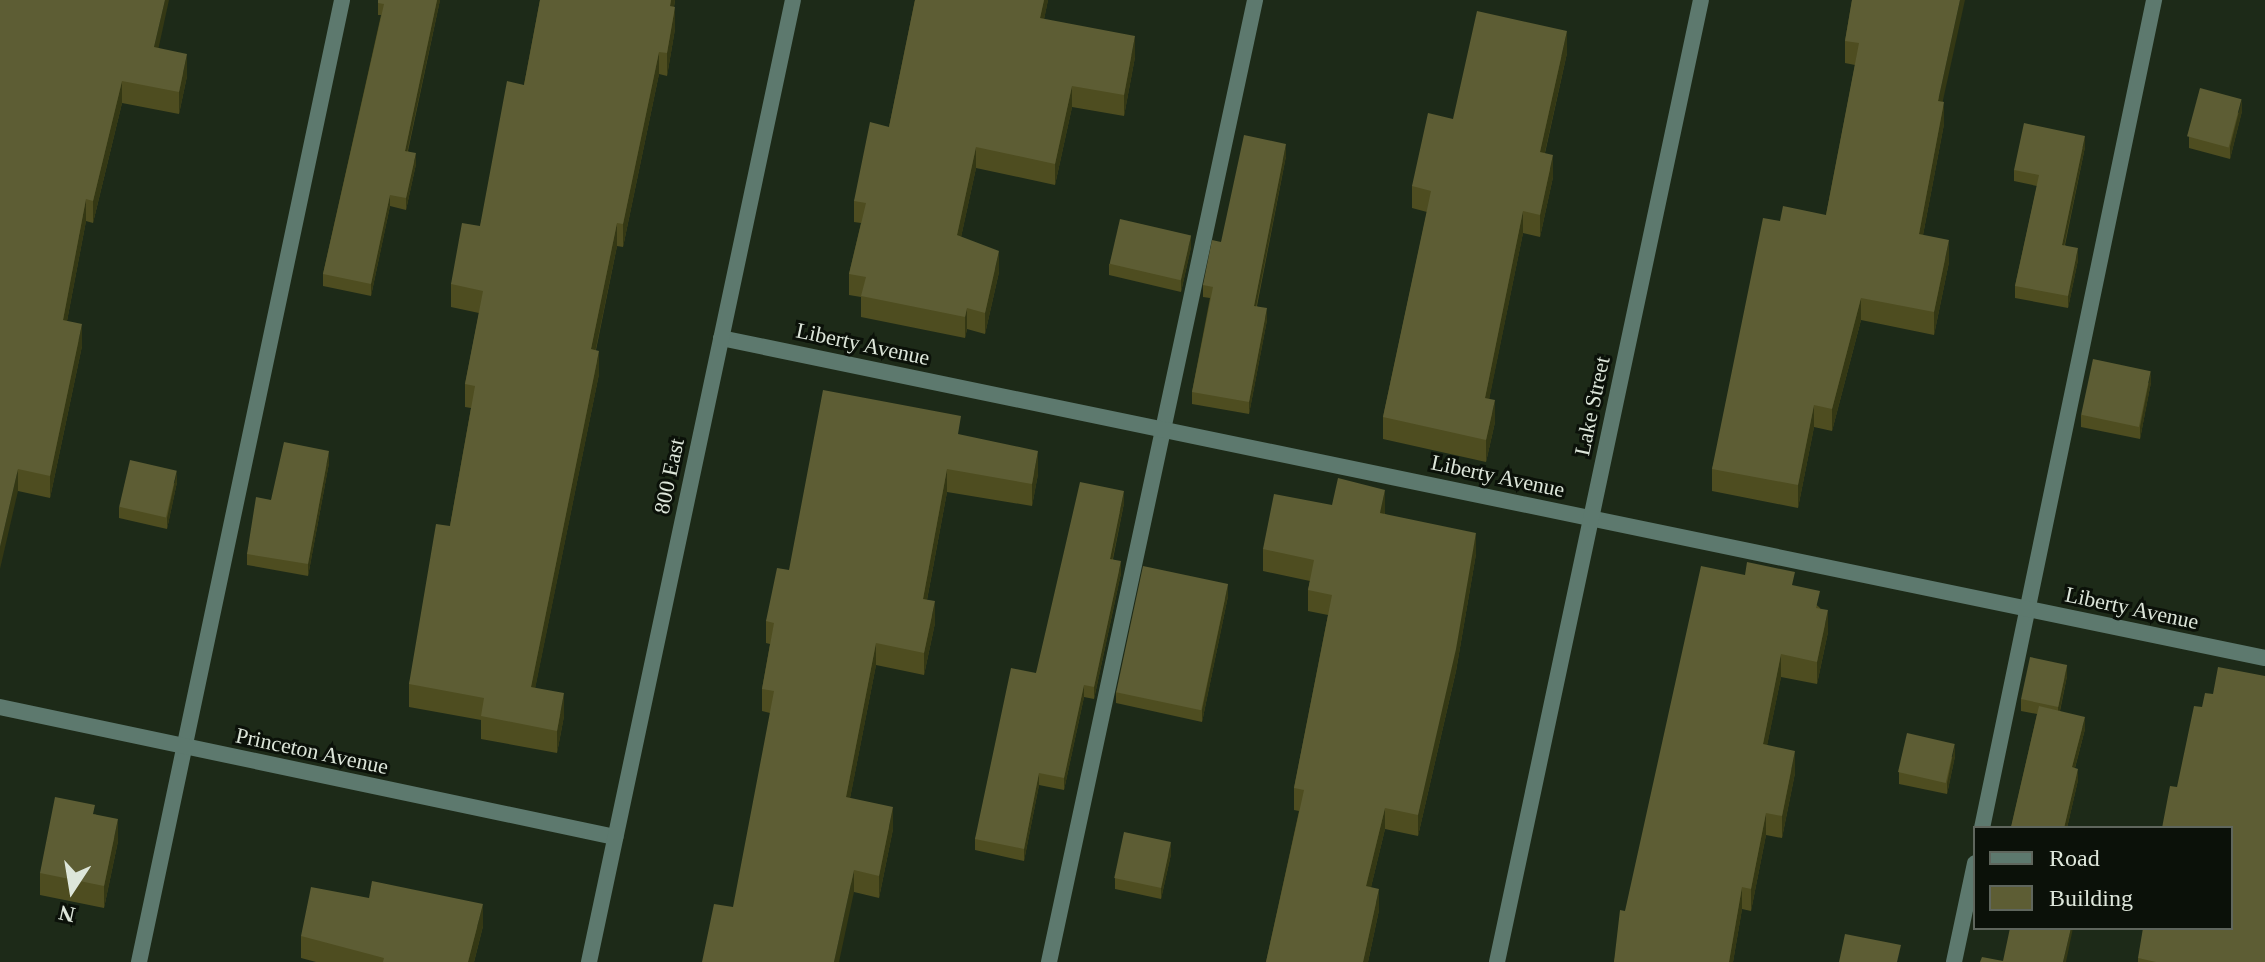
<!DOCTYPE html>
<style>
body{margin:0}
#map{position:relative;width:2265px;height:962px;overflow:hidden;background:#1d2a18;font-family:Georgia,serif}
div>[style]{position:absolute}
.lane>*{height:16px;margin:-8px;padding:0 8px;transform-origin:8px;border-radius:8px;background:#5d796e}
.street>*{height:16px;margin:-8px;padding:0 8px;transform-origin:8px;border-radius:8px;background:#5d796e}
.wall>*{inset:0;background:#4e4d20}
.shaded-wall>*{inset:0;background:#343814}
.building>*{inset:0;background:#5d5d34;transform-origin:0 0}
span{translate:-50% -50%;white-space:nowrap;text-align:center;line-height:1.15;-webkit-text-stroke:6px #0b1109;paint-order:stroke}
.street-label{font-size:22px;color:#dde6da}
.legend{position:absolute;left:1973px;top:826px;width:260px;height:104px;box-sizing:border-box;background:#0b1109;border:2px solid #5f665d;margin:0;padding:10px 14px;list-style:none;font-size:24px;color:#dde6da}
.legend li{display:flex;align-items:center;gap:16px;height:40px}
.legend b{width:40px;border:2px solid #5f665d}
.north{position:absolute;left:32px;top:850px;width:80px;height:80px;-webkit-text-stroke:6px #0b1109;paint-order:stroke;rotate:192deg;font-size:22px;font-weight:700;line-height:32px;text-align:center;color:#dde6da}
.north::after{content:'';display:block;margin:auto;width:28px;height:36px;background:#dde6da;clip-path:polygon(50% 0,100% 100%,50% 72%,0 100%)}
</style>
<div id="map">
<div class="lane">
<i style="left:1982px;top:828px;width:846px;rotate:-78.26deg"></i>
<i style="left:139px;top:962px;width:983px;rotate:-78.08deg"></i>
<i style="left:1049px;top:962px;width:984px;rotate:-77.91deg"></i>
<i style="left:1954px;top:962px;width:101px;rotate:-78deg"></i>
</div>
<div class="street">
<i style="left:721px;top:338px;width:1577px;rotate:11.71deg"></i>
<i style="left:0;top:707px;width:629px;rotate:11.94deg"></i>
<i style="left:589px;top:962px;width:983px;rotate:-78.03deg"></i>
<i style="left:1497px;top:962px;width:983px;rotate:-78.03deg"></i>
</div>
<div class="wall">
<i style="clip-path:polygon(0 0,159px 48px,187px 76px,179px 114px,122px 103px,93px 223px,86px 221px,67px 321px,82px 346px,50px 498px,18px 491px)"></i>
<i style="clip-path:polygon(378px 0,440px 0,408px 151px,416px 164px,406px 210px,390px 206px,371px 296px,323px 286px,323px 274px,381px 15px,378px 15px)"></i>
<i style="clip-path:polygon(540px 0,675px 0,674px 7px,675px 29px,667px 76px,659px 74px,623px 247px,617px 246px,596px 350px,599px 374px,535px 688px,564px 716px,557px 753px,481px 739px,481px 720px,409px 707px,409px 684px,450px 526px,471px 408px,465px 407px,465px 384px,479px 313px,451px 307px,451px 284px,480px 226px,524px 85px)"></i>
<i style="clip-path:polygon(915px 0,1048px 0,1044px 19px,1135px 57px,1124px 116px,1072px 107px,1055px 185px,976px 168px,961px 237px,999px 272px,985px 334px,967px 329px,965px 338px,861px 317px,861px 297px,849px 295px,849px 274px,861px 223px,854px 222px,854px 201px,889px 127px)"></i>
<i style="clip-path:polygon(1852px 0,1943px 102px,1944px 124px,1923px 235px,1949px 262px,1934px 335px,1861px 320px,1832px 431px,1814px 427px,1798px 508px,1712px 491px,1712px 469px,1780px 221px,1826px 215px,1855px 65px,1845px 63px,1845px 41px)"></i>
<i style="clip-path:polygon(1567px 53px,1545px 153px,1553px 177px,1540px 237px,1523px 233px,1489px 399px,1495px 422px,1486px 462px,1383px 439px,1383px 417px,1427px 212px,1412px 208px,1412px 186px,1453px 119px)"></i>
<i style="clip-path:polygon(2242px 111px,2230px 159px,2189px 148px,2189px 137px)"></i>
<i style="clip-path:polygon(2085px 147px,2065px 245px,2078px 260px,2068px 308px,2015px 298px,2015px 286px,2037px 186px,2014px 181px,2014px 170px)"></i>
<i style="clip-path:polygon(1286px 156px,1257px 306px,1267px 320px,1249px 414px,1192px 404px,1192px 392px,1210px 298px,1203px 297px,1203px 285px,1221px 242px)"></i>
<i style="clip-path:polygon(1191px 247px,1181px 292px,1109px 275px,1109px 264px)"></i>
<i style="clip-path:polygon(2151px 382px,2140px 439px,2081px 427px,2081px 415px)"></i>
<i style="clip-path:polygon(961px 435px,1038px 474px,1032px 506px,947px 492px,927px 600px,935px 623px,924px 675px,876px 665px,850px 798px,893px 829px,879px 898px,854px 892px,770px 713px,762px 711px,762px 689px,770px 644px,766px 643px,766px 621px,789px 570px)"></i>
<i style="clip-path:polygon(329px 463px,308px 576px,247px 565px,247px 554px,271px 500px)"></i>
<i style="clip-path:polygon(177px 482px,167px 529px,119px 518px,119px 507px)"></i>
<i style="clip-path:polygon(1124px 503px,1113px 559px,1121px 573px,1094px 699px,1084px 697px,1064px 790px,1039px 785px,1024px 861px,975px 850px,975px 839px,1036px 673px)"></i>
<i style="clip-path:polygon(1332px 505px,1385px 512px,1385px 514px,1476px 554px,1456px 671px,1418px 836px,1385px 829px,1371px 887px,1379px 910px,1368px 962px,1266px 962px,1299px 811px,1294px 810px,1294px 788px,1328px 615px,1308px 611px,1308px 590px,1310px 581px,1263px 571px,1263px 549px)"></i>
<i style="clip-path:polygon(1795px 586px,1820px 608px,1828px 632px,1817px 684px,1781px 677px,1767px 745px,1795px 773px,1782px 838px,1766px 835px,1751px 911px,1742px 909px,1733px 962px,1614px 962px,1625px 911px)"></i>
<i style="clip-path:polygon(1228px 596px,1202px 722px,1116px 703px,1116px 692px)"></i>
<i style="clip-path:polygon(2067px 676px,2060px 711px,2085px 729px,2075px 768px,2078px 780px,2067px 828px,2011px 828px,2037px 714px,2021px 711px,2021px 699px)"></i>
<i style="clip-path:polygon(1955px 756px,1947px 794px,1899px 784px,1899px 772px)"></i>
<i style="clip-path:polygon(95px 814px,118px 841px,104px 908px,40px 895px,40px 873px)"></i>
<i style="clip-path:polygon(1171px 854px,1161px 899px,1115px 889px,1115px 878px)"></i>
<i style="clip-path:polygon(483px 926px,474px 962px,316px 962px,301px 958px,301px 936px)"></i>
<i style="clip-path:polygon(2138px 958px,2265px 962px,2138px 962px)"></i>
</div>
<div class="shaded-wall">
<i style="clip-path:polygon(165px 0,169px 0,154px 69px,154px 47px)"></i>
<i style="clip-path:polygon(437px 0,440px 0,405px 162px,405px 151px)"></i>
<i style="clip-path:polygon(671px 0,675px 0,670px 28px,670px 6px)"></i>
<i style="clip-path:polygon(1044px 0,1048px 0,1040px 39px,1040px 18px)"></i>
<i style="clip-path:polygon(1960px 0,1965px 0,1938px 123px,1938px 101px)"></i>
<i style="clip-path:polygon(675px 7px,675px 29px,667px 76px,667px 53px)"></i>
<i style="clip-path:polygon(1567px 31px,1567px 53px,1540px 174px,1540px 152px)"></i>
<i style="clip-path:polygon(1135px 36px,1135px 57px,1124px 116px,1124px 95px)"></i>
<i style="clip-path:polygon(659px 52px,659px 74px,623px 247px,623px 224px)"></i>
<i style="clip-path:polygon(187px 54px,187px 76px,179px 114px,179px 92px)"></i>
<i style="clip-path:polygon(122px 81px,122px 103px,93px 223px,93px 201px)"></i>
<i style="clip-path:polygon(1072px 86px,1072px 107px,1055px 185px,1055px 164px)"></i>
<i style="clip-path:polygon(2242px 99px,2242px 111px,2230px 159px,2230px 147px)"></i>
<i style="clip-path:polygon(1944px 102px,1944px 124px,1919px 256px,1919px 234px)"></i>
<i style="clip-path:polygon(2085px 136px,2085px 147px,2062px 256px,2062px 245px)"></i>
<i style="clip-path:polygon(1286px 144px,1286px 156px,1254px 317px,1254px 306px)"></i>
<i style="clip-path:polygon(976px 147px,976px 168px,957px 256px,957px 235px)"></i>
<i style="clip-path:polygon(416px 153px,416px 164px,406px 210px,406px 198px)"></i>
<i style="clip-path:polygon(1553px 155px,1553px 177px,1540px 237px,1540px 215px)"></i>
<i style="clip-path:polygon(390px 195px,390px 206px,371px 296px,371px 284px)"></i>
<i style="clip-path:polygon(86px 199px,86px 221px,63px 342px,63px 320px)"></i>
<i style="clip-path:polygon(1523px 211px,1523px 233px,1485px 420px,1485px 398px)"></i>
<i style="clip-path:polygon(617px 223px,617px 246px,591px 372px,591px 349px)"></i>
<i style="clip-path:polygon(1191px 235px,1191px 247px,1181px 292px,1181px 280px)"></i>
<i style="clip-path:polygon(1949px 240px,1949px 262px,1934px 335px,1934px 312px)"></i>
<i style="clip-path:polygon(2078px 248px,2078px 260px,2068px 308px,2068px 296px)"></i>
<i style="clip-path:polygon(999px 251px,999px 272px,985px 334px,985px 313px)"></i>
<i style="clip-path:polygon(1861px 298px,1861px 320px,1832px 431px,1832px 409px)"></i>
<i style="clip-path:polygon(967px 308px,967px 329px,965px 338px,965px 317px)"></i>
<i style="clip-path:polygon(1267px 308px,1267px 320px,1249px 414px,1249px 402px)"></i>
<i style="clip-path:polygon(82px 324px,82px 346px,50px 498px,50px 476px)"></i>
<i style="clip-path:polygon(599px 351px,599px 374px,531px 709px,531px 687px)"></i>
<i style="clip-path:polygon(2151px 371px,2151px 382px,2140px 439px,2140px 427px)"></i>
<i style="clip-path:polygon(1495px 400px,1495px 422px,1486px 462px,1486px 440px)"></i>
<i style="clip-path:polygon(1814px 405px,1814px 427px,1798px 508px,1798px 485px)"></i>
<i style="clip-path:polygon(329px 451px,329px 463px,308px 576px,308px 564px)"></i>
<i style="clip-path:polygon(1038px 451px,1038px 474px,1032px 506px,1032px 484px)"></i>
<i style="clip-path:polygon(18px 469px,18px 491px,0 569px,0 547px)"></i>
<i style="clip-path:polygon(947px 469px,947px 492px,923px 621px,923px 599px)"></i>
<i style="clip-path:polygon(177px 471px,177px 482px,167px 529px,167px 518px)"></i>
<i style="clip-path:polygon(1385px 490px,1385px 512px,1380px 534px,1380px 513px)"></i>
<i style="clip-path:polygon(1124px 491px,1124px 503px,1110px 571px,1110px 559px)"></i>
<i style="clip-path:polygon(1476px 533px,1476px 554px,1456px 671px,1418px 836px,1418px 815px)"></i>
<i style="clip-path:polygon(1121px 561px,1121px 573px,1094px 699px,1094px 687px)"></i>
<i style="clip-path:polygon(1228px 584px,1228px 596px,1202px 722px,1202px 710px)"></i>
<i style="clip-path:polygon(935px 601px,935px 623px,924px 675px,924px 653px)"></i>
<i style="clip-path:polygon(1828px 610px,1828px 632px,1817px 684px,1817px 662px)"></i>
<i style="clip-path:polygon(876px 643px,876px 665px,846px 819px,846px 797px)"></i>
<i style="clip-path:polygon(1781px 654px,1781px 677px,1763px 766px,1763px 744px)"></i>
<i style="clip-path:polygon(2067px 665px,2067px 676px,2058px 719px,2058px 707px)"></i>
<i style="clip-path:polygon(1084px 685px,1084px 697px,1064px 790px,1064px 778px)"></i>
<i style="clip-path:polygon(564px 693px,564px 716px,557px 753px,557px 731px)"></i>
<i style="clip-path:polygon(2085px 717px,2085px 729px,2072px 779px,2072px 767px)"></i>
<i style="clip-path:polygon(1955px 744px,1955px 756px,1947px 794px,1947px 783px)"></i>
<i style="clip-path:polygon(1795px 751px,1795px 773px,1782px 838px,1782px 816px)"></i>
<i style="clip-path:polygon(2078px 769px,2078px 780px,2067px 828px,2064px 828px)"></i>
<i style="clip-path:polygon(1039px 773px,1039px 785px,1024px 861px,1024px 849px)"></i>
<i style="clip-path:polygon(893px 807px,893px 829px,879px 898px,879px 876px)"></i>
<i style="clip-path:polygon(1385px 808px,1385px 829px,1366px 908px,1366px 886px)"></i>
<i style="clip-path:polygon(1766px 813px,1766px 835px,1751px 911px,1751px 889px)"></i>
<i style="clip-path:polygon(118px 819px,118px 841px,104px 908px,104px 886px)"></i>
<i style="clip-path:polygon(1171px 842px,1171px 854px,1161px 899px,1161px 887px)"></i>
<i style="clip-path:polygon(854px 870px,854px 892px,839px 962px,834px 962px)"></i>
<i style="clip-path:polygon(1742px 887px,1742px 909px,1733px 962px,1729px 962px)"></i>
<i style="clip-path:polygon(1379px 889px,1379px 910px,1368px 962px,1363px 962px)"></i>
<i style="clip-path:polygon(483px 904px,483px 926px,474px 962px,468px 962px)"></i>
<i style="clip-path:polygon(2071px 928px,2073px 928px,2066px 962px,2063px 962px)"></i>
</div>
<div class="building">
<i style="clip-path:polygon(0 0,165px 0,154px 47px,187px 54px,179px 92px,122px 81px,93px 201px,86px 199px,63px 320px,82px 324px,50px 476px,18px 469px,0 547px)"></i>
<i style="clip-path:polygon(378px 0,437px 0,405px 151px,416px 153px,406px 198px,390px 195px,371px 284px,323px 274px,384px 4px,378px 3px)"></i>
<i style="clip-path:polygon(540px 0,671px 0,670px 6px,675px 7px,667px 53px,659px 52px,623px 224px,617px 223px,591px 349px,599px 351px,531px 687px,564px 693px,557px 731px,481px 716px,484px 698px,409px 684px,436px 524px,450px 526px,475px 386px,465px 384px,483px 291px,451px 284px,462px 223px,480px 226px,507px 81px,524px 85px)"></i>
<i style="clip-path:polygon(915px 0,1044px 0,1040px 18px,1135px 36px,1124px 95px,1072px 86px,1055px 164px,976px 147px,957px 235px,999px 251px,985px 313px,967px 308px,965px 317px,861px 296px,866px 277px,849px 274px,866px 203px,854px 201px,870px 122px,889px 127px)"></i>
<i style="clip-path:polygon(1852px 0,1960px 0,1938px 101px,1944px 102px,1919px 234px,1949px 240px,1934px 312px,1861px 298px,1832px 409px,1814px 405px,1798px 485px,1712px 469px,1763px 218px,1780px 221px,1783px 206px,1826px 215px,1859px 43px,1845px 41px)"></i>
<i style="clip-path:polygon(1477px 11px,1567px 31px,1540px 152px,1553px 155px,1540px 215px,1523px 211px,1485px 398px,1495px 400px,1486px 440px,1383px 417px,1431px 191px,1412px 186px,1428px 113px,1453px 119px)"></i>
<i style="left:2200px;top:88px;width:43px;height:50px;rotate:15deg"></i>
<i style="clip-path:polygon(2024px 123px,2085px 136px,2062px 245px,2078px 248px,2068px 296px,2015px 286px,2039px 175px,2014px 170px)"></i>
<i style="clip-path:polygon(1244px 135px,1286px 144px,1254px 306px,1267px 308px,1249px 402px,1192px 392px,1213px 287px,1203px 285px,1212px 240px,1221px 242px)"></i>
<i style="left:1120px;top:219px;width:73px;height:46px;rotate:13deg"></i>
<i style="left:2093px;top:359px;width:59px;height:57px;rotate:12deg"></i>
<i style="clip-path:polygon(823px 390px,961px 416px,958px 434px,1038px 451px,1032px 484px,947px 469px,923px 599px,935px 601px,924px 653px,876px 643px,846px 797px,893px 807px,879px 876px,854px 870px,834px 962px,702px 962px,714px 904px,733px 907px,774px 691px,762px 689px,774px 623px,766px 621px,777px 568px,789px 570px)"></i>
<i style="clip-path:polygon(284px 442px,329px 451px,308px 564px,247px 554px,256px 497px,271px 500px)"></i>
<i style="left:130px;top:460px;width:48px;height:48px;rotate:13deg"></i>
<i style="clip-path:polygon(1338px 478px,1385px 490px,1380px 513px,1476px 533px,1456px 649px,1418px 815px,1385px 808px,1366px 886px,1379px 889px,1363px 962px,1266px 962px,1304px 790px,1294px 788px,1332px 595px,1308px 590px,1314px 560px,1263px 549px,1274px 494px,1332px 505px)"></i>
<i style="clip-path:polygon(1080px 482px,1124px 491px,1110px 559px,1121px 561px,1094px 687px,1084px 685px,1064px 778px,1039px 773px,1024px 849px,975px 839px,1011px 668px,1036px 673px)"></i>
<i style="clip-path:polygon(1747px 562px,1795px 572px,1792px 585px,1820px 591px,1816px 608px,1828px 610px,1817px 662px,1781px 654px,1763px 744px,1795px 751px,1782px 816px,1766px 813px,1751px 889px,1742px 887px,1729px 962px,1614px 962px,1620px 910px,1625px 911px,1701px 566px,1745px 575px)"></i>
<i style="left:1143px;top:566px;width:87px;height:129px;rotate:12deg"></i>
<i style="left:2030px;top:657px;width:38px;height:43px;rotate:12deg"></i>
<i style="clip-path:polygon(2218px 667px,2265px 676px,2265px 962px,2156px 962px,2138px 958px,2143px 928px,2231px 928px,2231px 828px,2162px 828px,2170px 786px,2177px 787px,2194px 706px,2202px 707px,2205px 693px,2213px 694px)"></i>
<i style="clip-path:polygon(2039px 706px,2085px 717px,2072px 767px,2078px 769px,2064px 828px,2011px 827px)"></i>
<i style="left:1907px;top:733px;width:49px;height:40px;rotate:13deg"></i>
<i style="clip-path:polygon(55px 797px,95px 805px,93px 814px,118px 819px,104px 886px,40px 873px)"></i>
<i style="left:1124px;top:832px;width:48px;height:47px;rotate:12deg"></i>
<i style="clip-path:polygon(372px 881px,483px 904px,468px 962px,383px 962px,384px 958px,301px 936px,311px 887px,369px 898px)"></i>
<i style="clip-path:polygon(2010px 928px,2071px 928px,2063px 962px,1980px 962px,1982px 957px,2003px 961px)"></i>
<i style="clip-path:polygon(1845px 934px,1901px 945px,1897px 962px,1839px 962px)"></i>
</div>
<div class="street-label">
<span style="left:863px;top:344px;rotate:12deg">Liberty Avenue</span>
<span style="left:1592px;top:406px;rotate:-78deg">Lake Street</span>
<span style="left:669px;top:476px;rotate:-78deg">800 East</span>
<span style="left:1498px;top:476px;rotate:12deg">Liberty Avenue</span>
<span style="left:2132px;top:608px;rotate:12deg">Liberty Avenue</span>
<span style="left:312px;top:751px;rotate:12deg">Princeton Avenue</span>
</div>
<ul class="legend">
<li><b style="height:10px;background:#5d796e"></b>Road</li>
<li><b style="height:22px;background:#5d5d34"></b>Building</li>
</ul>
<div class="north">N</div>
</div>
